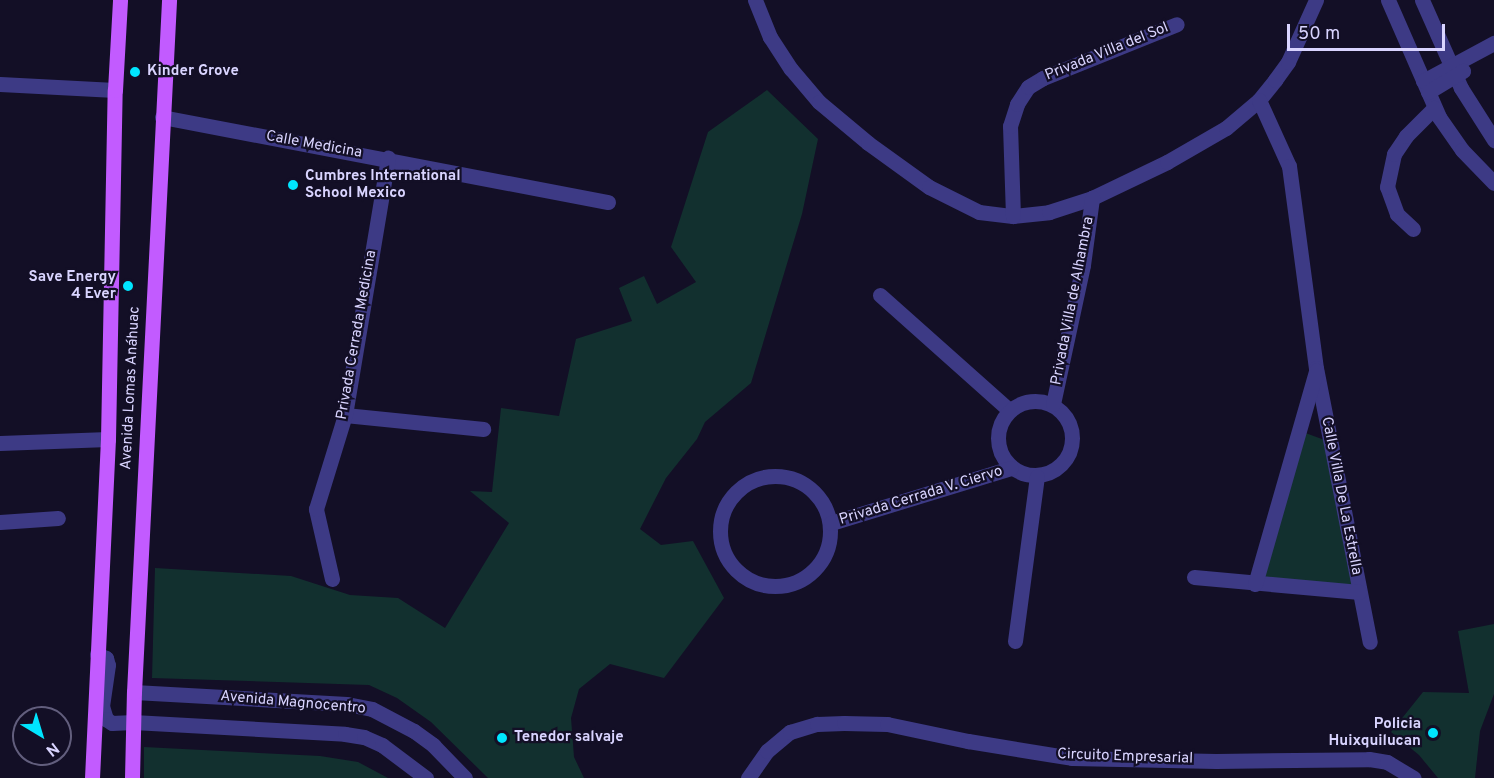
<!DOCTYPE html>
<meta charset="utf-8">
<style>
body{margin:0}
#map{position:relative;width:1494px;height:778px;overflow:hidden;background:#130f26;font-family:Overpass,sans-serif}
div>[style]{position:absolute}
.green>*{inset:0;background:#12302f}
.minor>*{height:15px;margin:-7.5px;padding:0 7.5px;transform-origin:7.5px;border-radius:7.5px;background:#3d3a85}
.minor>.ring{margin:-7.5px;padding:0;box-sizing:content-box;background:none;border:15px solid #3d3a85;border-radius:50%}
.major>*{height:15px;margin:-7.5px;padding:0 7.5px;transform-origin:7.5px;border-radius:7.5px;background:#c25bff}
.dots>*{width:16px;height:16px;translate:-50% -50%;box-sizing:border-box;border:3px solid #130f26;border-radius:50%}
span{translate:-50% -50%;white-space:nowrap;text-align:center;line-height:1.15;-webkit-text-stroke:4.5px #130f26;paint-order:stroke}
.street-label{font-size:15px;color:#d9d4ff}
.poi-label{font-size:15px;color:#d9d4ff;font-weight:700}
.left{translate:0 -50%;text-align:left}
.right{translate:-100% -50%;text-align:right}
.north{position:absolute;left:12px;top:706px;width:60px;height:60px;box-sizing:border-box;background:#130f26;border:2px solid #625e7d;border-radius:50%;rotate:142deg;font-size:16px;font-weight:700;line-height:24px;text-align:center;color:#d9d4ff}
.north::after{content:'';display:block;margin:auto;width:21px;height:27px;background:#00e5ff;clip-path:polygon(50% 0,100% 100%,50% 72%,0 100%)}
.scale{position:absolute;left:1287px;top:24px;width:158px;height:27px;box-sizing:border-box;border:3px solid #d9d4ff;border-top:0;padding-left:8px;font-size:18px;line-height:21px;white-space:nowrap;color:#d9d4ff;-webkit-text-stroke:4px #130f26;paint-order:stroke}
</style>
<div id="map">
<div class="green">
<i style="clip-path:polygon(767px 90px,818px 139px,802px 214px,751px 383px,705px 422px,697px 439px,666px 478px,640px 529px,661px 545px,693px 541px,724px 598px,664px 678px,610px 664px,579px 689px,571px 718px,574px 757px,584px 778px,488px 778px,431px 722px,397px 698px,369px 685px,152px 678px,155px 568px,291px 576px,350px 595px,398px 598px,445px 628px,509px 523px,470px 491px,492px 492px,501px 408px,559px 416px,576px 339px,632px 321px,619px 288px,644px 276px,657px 304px,696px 282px,671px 247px,708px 132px)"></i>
<i style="clip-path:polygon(1300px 431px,1330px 442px,1359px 592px,1255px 584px)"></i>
<i style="clip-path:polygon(1494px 624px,1494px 694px,1480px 731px,1475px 778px,1438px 778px,1419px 755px,1391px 732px,1423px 692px,1469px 693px,1458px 631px)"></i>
<i style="clip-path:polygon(144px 747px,320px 756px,358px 762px,388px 778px,144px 778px)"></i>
</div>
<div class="minor">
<i style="left:755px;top:0;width:40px;rotate:68deg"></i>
<i style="left:770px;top:37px;width:38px;rotate:57deg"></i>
<i style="left:791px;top:69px;width:43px;rotate:49.7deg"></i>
<i style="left:819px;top:102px;width:64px;rotate:39.9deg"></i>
<i style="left:868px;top:143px;width:75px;rotate:35.8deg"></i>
<i style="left:929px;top:187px;width:56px;rotate:26.6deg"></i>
<i style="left:979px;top:212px;width:34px;rotate:7deg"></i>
<i style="left:1013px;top:216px;width:36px;rotate:-6deg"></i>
<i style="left:1049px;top:212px;width:45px;rotate:-18deg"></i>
<i style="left:1092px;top:198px;width:83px;rotate:-25.6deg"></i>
<i style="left:1167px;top:162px;width:68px;rotate:-30deg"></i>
<i style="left:1226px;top:128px;width:43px;rotate:-40.3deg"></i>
<i style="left:1259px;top:100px;width:26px;rotate:-51deg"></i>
<i style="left:1275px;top:80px;width:22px;rotate:-54deg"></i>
<i style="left:1288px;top:62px;width:68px;rotate:-65.7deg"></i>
<i style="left:1388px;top:0;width:128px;rotate:66.4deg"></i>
<i style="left:1439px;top:117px;width:40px;rotate:55.1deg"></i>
<i style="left:1462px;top:150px;width:46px;rotate:45.9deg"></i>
<i style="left:1422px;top:0;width:96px;rotate:66.1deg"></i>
<i style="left:1461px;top:88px;width:62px;rotate:57.6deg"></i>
<i style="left:1423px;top:81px;width:81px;rotate:-28.2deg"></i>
<i style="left:0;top:84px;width:115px;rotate:3deg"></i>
<i style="left:1428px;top:92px;width:41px;rotate:-31deg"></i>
<i style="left:1259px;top:100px;width:72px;rotate:65.6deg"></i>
<i style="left:1289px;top:166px;width:204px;rotate:82.4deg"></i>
<i style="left:1316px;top:368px;width:279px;rotate:78.9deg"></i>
<i style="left:162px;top:117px;width:454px;rotate:10.8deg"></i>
<i style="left:1013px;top:216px;width:90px;rotate:-91.9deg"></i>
<i style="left:1010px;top:126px;width:23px;rotate:-72deg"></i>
<i style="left:1017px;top:104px;width:20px;rotate:-57deg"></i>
<i style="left:1028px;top:87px;width:17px;rotate:-31deg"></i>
<i style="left:1043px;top:78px;width:144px;rotate:-21.9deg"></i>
<i style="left:1413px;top:229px;width:22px;rotate:-137deg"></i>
<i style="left:1397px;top:214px;width:29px;rotate:-110deg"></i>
<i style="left:1387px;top:187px;width:34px;rotate:-78deg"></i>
<i style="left:1394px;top:154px;width:22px;rotate:-56deg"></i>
<i style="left:1406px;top:136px;width:40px;rotate:-45deg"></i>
<i style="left:880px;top:295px;width:173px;rotate:41.7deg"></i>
<i class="ring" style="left:998px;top:401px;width:59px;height:59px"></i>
<i style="left:1053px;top:404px;width:142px;rotate:-77.8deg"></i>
<i style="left:1083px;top:265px;width:68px;rotate:-82.3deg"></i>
<i style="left:345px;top:415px;width:139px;rotate:5.8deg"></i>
<i style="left:0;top:443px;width:108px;rotate:-2.1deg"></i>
<i class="ring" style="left:720px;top:476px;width:95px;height:95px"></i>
<i style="left:0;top:522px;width:58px;rotate:-3.9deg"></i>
<i style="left:831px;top:523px;width:188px;rotate:-17deg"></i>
<i style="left:1194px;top:577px;width:166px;rotate:5.2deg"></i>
<i style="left:332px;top:579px;width:72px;rotate:-102.9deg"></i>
<i style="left:316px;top:509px;width:98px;rotate:-72.9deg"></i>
<i style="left:345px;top:415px;width:261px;rotate:-80.5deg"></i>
<i style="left:1255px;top:584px;width:222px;rotate:-74deg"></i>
<i style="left:1015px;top:641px;width:166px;rotate:-82.4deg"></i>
<i style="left:97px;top:654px;width:10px;rotate:24deg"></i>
<i style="left:106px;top:658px;width:7px;rotate:74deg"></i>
<i style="left:108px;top:665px;width:41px;rotate:98.3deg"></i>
<i style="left:102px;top:706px;width:14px;rotate:73deg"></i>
<i style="left:106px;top:719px;width:7px;rotate:34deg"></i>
<i style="left:112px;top:723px;width:21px;rotate:-3deg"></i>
<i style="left:133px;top:722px;width:212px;rotate:3.2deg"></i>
<i style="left:345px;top:734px;width:19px;rotate:9deg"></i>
<i style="left:364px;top:737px;width:20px;rotate:24deg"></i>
<i style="left:382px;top:745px;width:55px;rotate:36.9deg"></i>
<i style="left:134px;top:692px;width:213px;rotate:3.2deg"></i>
<i style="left:347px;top:704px;width:25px;rotate:11deg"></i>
<i style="left:372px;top:709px;width:47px;rotate:27.6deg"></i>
<i style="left:414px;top:731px;width:24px;rotate:36deg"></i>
<i style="left:433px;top:745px;width:46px;rotate:45.9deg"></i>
<i style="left:748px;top:778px;width:33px;rotate:-55deg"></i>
<i style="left:767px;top:751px;width:30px;rotate:-40deg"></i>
<i style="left:790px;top:732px;width:28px;rotate:-17deg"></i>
<i style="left:817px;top:724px;width:27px;rotate:-2deg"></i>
<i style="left:844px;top:723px;width:43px;rotate:1.3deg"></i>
<i style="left:887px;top:724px;width:83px;rotate:11.9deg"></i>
<i style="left:968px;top:741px;width:105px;rotate:9.3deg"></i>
<i style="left:1072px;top:758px;width:144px;rotate:1.2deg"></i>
<i style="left:1216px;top:761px;width:153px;rotate:-0.7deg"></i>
<i style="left:1369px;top:759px;width:18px;rotate:9deg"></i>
<i style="left:1387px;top:762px;width:31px;rotate:31deg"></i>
</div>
<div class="major">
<i style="left:92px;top:778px;width:339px;rotate:-87.3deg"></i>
<i style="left:108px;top:439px;width:349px;rotate:-88.9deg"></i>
<i style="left:115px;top:90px;width:90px;rotate:-86.8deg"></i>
<i style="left:132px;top:778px;width:86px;rotate:-88.7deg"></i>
<i style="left:134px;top:692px;width:693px;rotate:-87.1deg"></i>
</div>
<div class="dots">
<i style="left:135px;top:72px;background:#00e5ff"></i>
<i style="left:293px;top:185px;background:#00e5ff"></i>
<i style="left:128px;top:286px;background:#00e5ff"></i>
<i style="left:1433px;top:733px;background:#00e5ff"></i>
<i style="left:502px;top:738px;background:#00e5ff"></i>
</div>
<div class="street-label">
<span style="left:1107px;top:52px;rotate:-22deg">Privada Villa del Sol</span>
<span style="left:314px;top:145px;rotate:10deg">Calle Medicina</span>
<span style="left:1073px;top:301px;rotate:-79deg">Privada Villa de Alhambra</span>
<span style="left:357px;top:335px;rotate:-80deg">Privada Cerrada Medicina</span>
<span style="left:131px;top:388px;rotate:-87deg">Avenida Lomas Anáhuac</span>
<span style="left:921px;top:496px;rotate:-17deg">Privada Cerrada V. Ciervo</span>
<span style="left:1341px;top:496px;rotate:79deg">Calle Villa De La Estrella</span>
<span style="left:293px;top:703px;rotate:5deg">Avenida Magnocentro</span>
<span style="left:1125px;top:757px;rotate:2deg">Circuito Empresarial</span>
</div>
<div class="poi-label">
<span class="left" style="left:147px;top:72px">Kinder Grove</span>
<span class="left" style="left:305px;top:185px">Cumbres International<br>School Mexico</span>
<span class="right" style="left:116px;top:286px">Save Energy<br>4 Ever</span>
<span class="right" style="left:1421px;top:733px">Policia<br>Huixquilucan</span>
<span class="left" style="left:514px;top:738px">Tenedor salvaje</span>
</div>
<div class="north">N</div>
<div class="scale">50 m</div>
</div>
